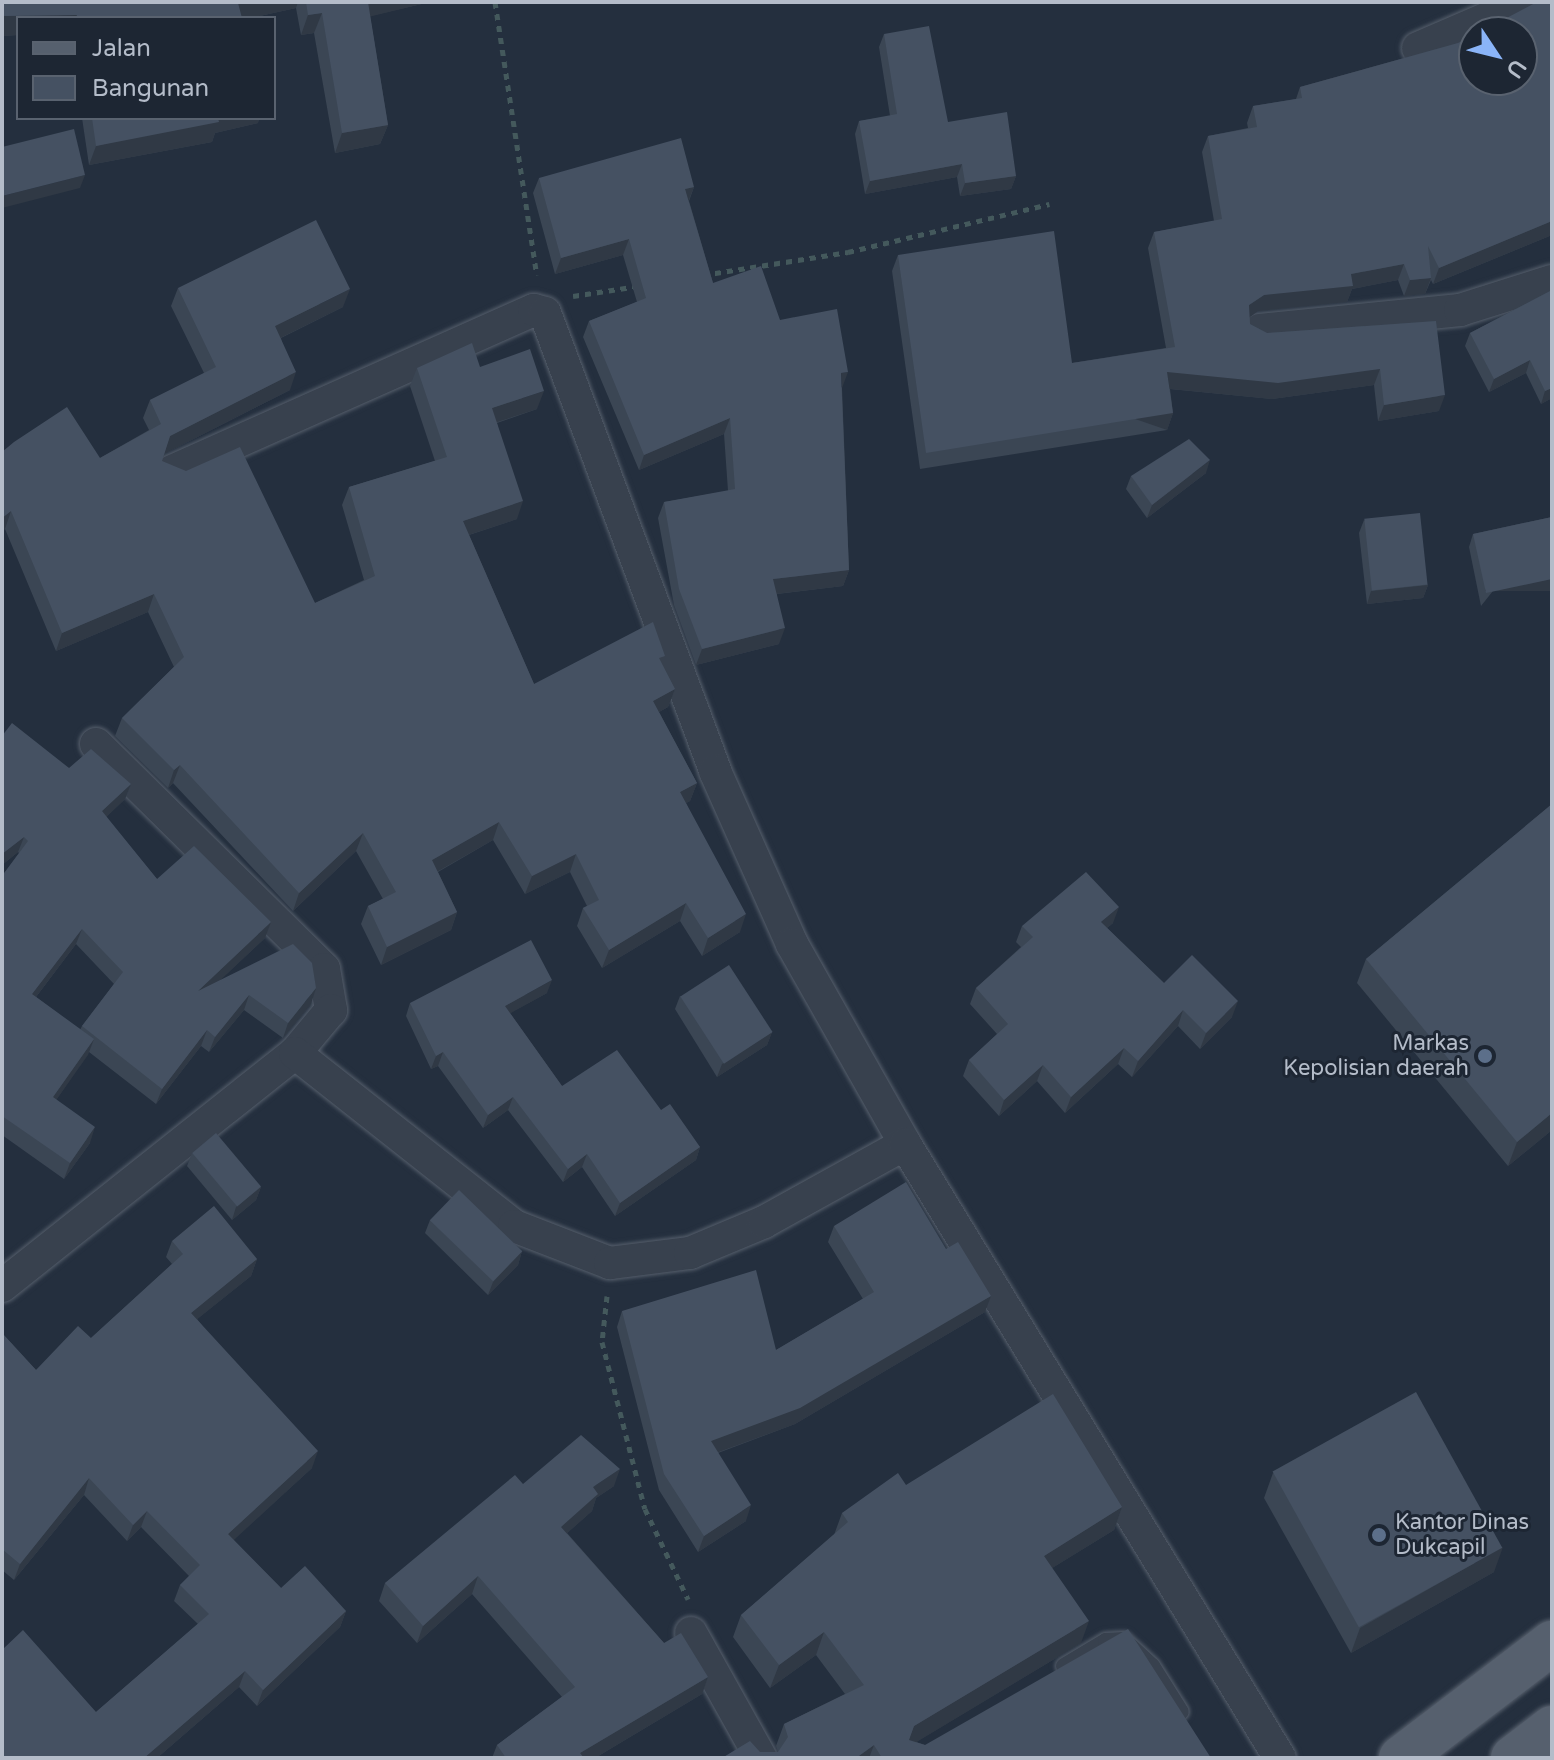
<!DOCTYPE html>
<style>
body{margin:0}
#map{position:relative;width:1554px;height:1760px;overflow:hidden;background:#242f3e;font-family:"Varela Round",sans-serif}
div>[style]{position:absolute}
.path>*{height:5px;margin-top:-2.5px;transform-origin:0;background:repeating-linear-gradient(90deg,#44595c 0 6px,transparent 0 12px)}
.roads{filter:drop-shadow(0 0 2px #565f6c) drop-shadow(0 0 2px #565f6c)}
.lane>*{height:16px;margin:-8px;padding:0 8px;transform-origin:8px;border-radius:8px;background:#38414e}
.street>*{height:32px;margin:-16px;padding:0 16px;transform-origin:16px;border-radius:16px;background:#38414e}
.primary>*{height:44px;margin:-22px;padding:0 22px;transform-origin:22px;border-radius:22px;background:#56606e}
.wall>*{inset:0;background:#3b4654}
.shaded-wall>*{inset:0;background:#303945;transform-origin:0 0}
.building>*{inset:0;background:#455162;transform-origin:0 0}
.dots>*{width:22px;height:22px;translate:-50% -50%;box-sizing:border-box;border:4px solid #1d2633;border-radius:50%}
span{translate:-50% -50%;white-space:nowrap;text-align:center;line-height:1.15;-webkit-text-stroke:6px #1d2633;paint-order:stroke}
.poi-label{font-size:22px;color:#b4bcc9}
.right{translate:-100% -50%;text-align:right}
.left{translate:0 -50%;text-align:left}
.frame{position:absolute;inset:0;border:4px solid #b4bcc9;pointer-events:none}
.legend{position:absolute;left:16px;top:16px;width:260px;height:104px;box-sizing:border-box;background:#1d2633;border:2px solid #59626f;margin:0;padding:10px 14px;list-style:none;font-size:24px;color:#b4bcc9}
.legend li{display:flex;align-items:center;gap:16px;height:40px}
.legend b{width:40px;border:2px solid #59626f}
.north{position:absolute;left:1458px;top:16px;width:80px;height:80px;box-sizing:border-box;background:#1d2633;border:2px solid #59626f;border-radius:50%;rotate:125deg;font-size:22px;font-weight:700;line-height:32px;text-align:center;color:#b4bcc9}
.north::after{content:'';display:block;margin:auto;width:28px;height:36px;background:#8ab4f8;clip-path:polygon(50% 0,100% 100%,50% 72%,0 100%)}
</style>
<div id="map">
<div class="path">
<i style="left:495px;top:2px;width:276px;rotate:81.3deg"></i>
<i style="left:703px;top:275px;width:147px;rotate:-9deg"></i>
<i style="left:848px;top:252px;width:207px;rotate:-13.4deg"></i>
<i style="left:573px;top:296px;width:66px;rotate:-8.7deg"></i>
<i style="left:607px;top:1296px;width:46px;rotate:96.2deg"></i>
<i style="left:602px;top:1342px;width:172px;rotate:75.6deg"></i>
<i style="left:645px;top:1509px;width:100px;rotate:64.5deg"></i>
</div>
<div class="roads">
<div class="lane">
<i style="left:1064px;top:1666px;width:49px;rotate:-30.8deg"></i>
<i style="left:1106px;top:1641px;width:18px;rotate:-3deg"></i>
<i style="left:1124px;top:1640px;width:38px;rotate:43deg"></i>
<i style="left:1152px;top:1666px;width:54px;rotate:57.8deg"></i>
</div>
<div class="street">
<i style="left:1418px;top:48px;width:116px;rotate:-23.3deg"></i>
<i style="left:1260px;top:330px;width:201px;rotate:-5.7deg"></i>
<i style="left:1460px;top:310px;width:96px;rotate:-17.5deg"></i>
<i style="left:172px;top:471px;width:396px;rotate:-24deg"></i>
<i style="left:534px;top:310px;width:11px;rotate:15deg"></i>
<i style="left:545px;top:313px;width:489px;rotate:69.6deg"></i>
<i style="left:715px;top:771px;width:189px;rotate:66deg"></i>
<i style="left:792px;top:944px;width:230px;rotate:60.5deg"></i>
<i style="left:96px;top:744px;width:320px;rotate:44.6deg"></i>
<i style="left:324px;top:969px;width:42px;rotate:80.3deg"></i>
<i style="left:331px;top:1010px;width:56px;rotate:129.9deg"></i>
<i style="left:2px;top:1286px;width:374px;rotate:-38.5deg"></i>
<i style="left:295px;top:1053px;width:279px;rotate:38.3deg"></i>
<i style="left:514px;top:1226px;width:103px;rotate:21.1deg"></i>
<i style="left:610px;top:1263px;width:81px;rotate:-7.1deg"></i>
<i style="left:690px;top:1253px;width:80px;rotate:-22.7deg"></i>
<i style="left:764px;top:1222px;width:161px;rotate:-29deg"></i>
<i style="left:905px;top:1144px;width:719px;rotate:58.59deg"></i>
<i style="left:691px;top:1633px;width:143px;rotate:60.8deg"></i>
</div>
<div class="primary">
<i style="left:1401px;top:1758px;width:190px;rotate:-37.3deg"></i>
<i style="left:1513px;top:1758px;width:49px;rotate:-37.6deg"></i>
</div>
</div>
<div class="wall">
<i style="clip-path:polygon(2px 2px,430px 2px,370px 16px,388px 125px,380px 144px,335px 153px,314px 33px,301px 35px,296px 8px,251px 18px,18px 18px,18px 35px,2px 36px)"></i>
<i style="clip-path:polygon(1552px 2px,1552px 235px,1433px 284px,1431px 280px,1425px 294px,1404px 296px,1398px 280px,1352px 289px,1347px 302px,1258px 311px,1250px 317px,1250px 324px,1267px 333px,1436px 321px,1439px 411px,1378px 421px,1374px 385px,1272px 399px,1170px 389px,1173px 413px,1167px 430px,920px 469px,892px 271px,898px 255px,1072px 363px,1166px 348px,1148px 248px,1154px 232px,1214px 221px,1202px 152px,1208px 136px,1248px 128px,1247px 123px,1253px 106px,1296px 99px,1300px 87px,1458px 43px)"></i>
<i style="clip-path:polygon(884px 34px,948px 122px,1016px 176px,1011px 189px,960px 196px,957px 177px,865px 194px,855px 134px,859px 121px,890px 116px,879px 47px)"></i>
<i style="clip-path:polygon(82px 118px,259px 118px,258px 123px,215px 133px,212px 142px,89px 165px)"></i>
<i style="clip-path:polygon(539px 178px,694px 187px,689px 201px,713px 283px,780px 320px,842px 388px,849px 570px,843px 586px,777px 594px,779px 644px,696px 665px,674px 605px,658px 518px,664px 502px,728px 491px,724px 434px,639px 470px,583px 337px,589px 321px,637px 302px,623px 255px,555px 274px,533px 193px)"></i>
<i style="clip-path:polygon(178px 288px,343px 307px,281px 338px,290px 390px,164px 454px,162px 461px,315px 603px,364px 580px,342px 505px,349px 487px,435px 461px,410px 386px,417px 368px,480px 367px,537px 409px,497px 423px,517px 519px,469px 535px,534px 684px,662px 665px,675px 689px,668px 707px,659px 712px,697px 783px,690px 801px,686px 803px,740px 932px,702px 956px,680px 921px,602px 968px,577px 926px,583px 908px,587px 906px,570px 872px,525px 894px,493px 840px,438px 872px,457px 912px,451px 930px,381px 965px,361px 924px,368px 906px,383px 899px,356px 851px,293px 911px,173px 783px,168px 788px,115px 736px,122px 718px,174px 667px,148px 612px,56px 651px,5px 529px,2px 531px,2px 452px,100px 458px,149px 430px,143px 418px,150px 400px,204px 373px,171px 306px)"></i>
<i style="clip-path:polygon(1552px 290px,1552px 398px,1541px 404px,1526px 373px,1489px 392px,1465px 346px,1470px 333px)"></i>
<i style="clip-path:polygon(1206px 473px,1147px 518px,1126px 489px,1131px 476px)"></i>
<i style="clip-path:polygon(1552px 517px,1481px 606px,1469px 547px,1473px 534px)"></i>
<i style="clip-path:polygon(1364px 520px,1428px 585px,1423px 598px,1367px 604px,1359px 533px)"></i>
<i style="clip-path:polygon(evenodd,2px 736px,69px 768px,131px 784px,125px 799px,106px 817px,157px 879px,265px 938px,220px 980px,311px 1004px,283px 1038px,244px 1010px,209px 1052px,201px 1046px,156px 1104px,89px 1052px,56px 1100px,90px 1143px,64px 1179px,2px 1135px,2px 876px,19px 853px,18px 852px,2px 865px,2px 736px,76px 944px,114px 984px,82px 1026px,80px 1030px,36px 997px,76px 944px)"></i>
<i style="clip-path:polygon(1552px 804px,1552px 1130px,1508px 1166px,1357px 983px,1366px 959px)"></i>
<i style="clip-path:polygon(1113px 923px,1107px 928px,1164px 983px,1232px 1017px,1200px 1049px,1178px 1026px,1132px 1077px,1118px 1064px,1065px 1113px,1037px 1081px,999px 1116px,963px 1076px,969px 1060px,997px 1034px,970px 1004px,976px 988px,1021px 947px,1016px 942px,1022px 926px)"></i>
<i style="clip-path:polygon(547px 993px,510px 1013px,562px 1086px,661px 1110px,700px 1147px,696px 1160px,615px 1216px,582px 1167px,563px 1182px,508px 1110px,483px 1128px,438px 1066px,431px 1069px,406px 1016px,410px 1003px)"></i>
<i style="clip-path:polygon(680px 996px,772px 1032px,767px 1045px,717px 1077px,675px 1009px)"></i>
<i style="clip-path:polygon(192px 1153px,261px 1187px,256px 1200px,232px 1220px,187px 1166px)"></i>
<i style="clip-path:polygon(430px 1220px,522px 1251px,518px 1265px,488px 1295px,425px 1233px)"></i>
<i style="clip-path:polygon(834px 1226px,946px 1249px,985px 1312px,795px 1424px,718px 1453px,746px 1521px,698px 1552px,659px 1490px,617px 1327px,622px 1311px,776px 1350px,863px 1299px,828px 1242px)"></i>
<i style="clip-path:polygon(172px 1241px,257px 1259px,251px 1276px,197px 1319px,312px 1468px,233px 1540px,281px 1588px,346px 1611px,340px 1627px,257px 1706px,239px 1687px,157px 1758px,2px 1758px,96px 1712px,198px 1624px,174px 1601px,180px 1585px,189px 1576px,141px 1527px,127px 1541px,84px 1495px,14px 1580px,2px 1570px,2px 1333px,36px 1370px,91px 1338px,172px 1264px,166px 1257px)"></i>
<i style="clip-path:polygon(1273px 1473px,1494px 1572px,1351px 1653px,1264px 1498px)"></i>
<i style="clip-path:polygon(523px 1484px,614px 1486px,596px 1498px,592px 1511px,567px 1533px,664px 1643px,708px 1677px,702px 1694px,595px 1758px,492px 1758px,497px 1745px,562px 1697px,472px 1594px,417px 1643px,379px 1601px,385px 1583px)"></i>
<i style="clip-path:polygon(906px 1485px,1122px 1507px,1114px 1530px,1052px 1568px,1081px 1643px,916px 1742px,925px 1745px,1211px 1758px,722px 1758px,760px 1752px,778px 1752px,776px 1746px,784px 1724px,845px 1694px,816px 1655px,770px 1688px,733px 1637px,741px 1615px,834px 1535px,842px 1513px)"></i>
</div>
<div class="shaded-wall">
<i style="clip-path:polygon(242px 2px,298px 2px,296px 8px,251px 18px,232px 18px,238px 3px)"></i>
<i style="clip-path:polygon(366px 2px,430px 2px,360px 19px)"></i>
<i style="clip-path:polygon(322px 13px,314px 33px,301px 35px,308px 15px)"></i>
<i style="clip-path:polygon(77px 15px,75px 18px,18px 18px,18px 35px,2px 36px,2px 16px)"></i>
<i style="clip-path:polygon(216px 118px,259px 118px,258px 123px,215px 133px,212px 142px,89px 165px,96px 146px)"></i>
<i style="clip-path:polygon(388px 125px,380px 144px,335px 153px,342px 133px)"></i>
<i style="clip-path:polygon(962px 164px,957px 177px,865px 194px,870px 181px)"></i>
<i style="clip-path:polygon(85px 175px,80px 188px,2px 208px,2px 196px)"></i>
<i style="clip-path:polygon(1016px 176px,1011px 189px,960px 196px,965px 183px)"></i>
<i style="clip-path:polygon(694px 187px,688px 202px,685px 189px)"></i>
<i style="clip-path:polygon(1552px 221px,1552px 235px,1433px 284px,1439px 268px)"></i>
<i style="clip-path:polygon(629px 239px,623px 255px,555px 274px,561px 258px)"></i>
<i style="clip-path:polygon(1404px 264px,1398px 280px,1352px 289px,1347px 302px,1258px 311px,1243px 322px,1249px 305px,1264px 295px,1351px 274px)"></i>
<i style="clip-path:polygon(1431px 278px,1425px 294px,1404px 296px,1410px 280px)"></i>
<i style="clip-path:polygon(350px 289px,343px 307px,268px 344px,275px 326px)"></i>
<i style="clip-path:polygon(1530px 360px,1526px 373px,1489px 392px,1494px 379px)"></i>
<i style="clip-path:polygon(1380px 369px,1374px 385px,1272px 399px,1161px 388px,1167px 372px)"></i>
<i style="clip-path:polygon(296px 372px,290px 390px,164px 454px,170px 436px)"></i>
<i style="clip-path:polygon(848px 372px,842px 388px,841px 373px)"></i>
<i style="clip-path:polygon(1552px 388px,1552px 398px,1541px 404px,1545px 391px)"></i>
<i style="clip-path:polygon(544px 391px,537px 409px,485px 426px,492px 408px)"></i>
<i style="clip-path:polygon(1445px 395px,1439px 411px,1378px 421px,1384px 405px)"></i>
<i style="left:1173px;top:413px;width:18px;height:250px;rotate:109deg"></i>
<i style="clip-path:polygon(730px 418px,724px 434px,639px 470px,644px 455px)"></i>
<i style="clip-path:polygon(1210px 460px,1206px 473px,1147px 518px,1152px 505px)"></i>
<i style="clip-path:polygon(523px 501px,517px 519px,456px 539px,463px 521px)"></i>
<i style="clip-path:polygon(11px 511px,5px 529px,2px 531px,2px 518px)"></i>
<i style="clip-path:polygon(849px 570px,843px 586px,767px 595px,773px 579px)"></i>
<i style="left:1552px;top:579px;width:12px;height:67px;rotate:90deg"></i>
<i style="clip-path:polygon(1428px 585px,1423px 598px,1367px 604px,1371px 591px)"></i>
<i style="clip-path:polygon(154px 594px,148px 612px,56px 651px,62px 633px)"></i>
<i style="clip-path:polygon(785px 628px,779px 644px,696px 665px,702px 649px)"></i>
<i style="clip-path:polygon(675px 689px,668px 707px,646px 719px,653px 701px)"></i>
<i style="clip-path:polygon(180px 765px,173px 783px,168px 788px,174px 770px)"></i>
<i style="clip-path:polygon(697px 783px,690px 801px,673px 810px,680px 792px)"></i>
<i style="clip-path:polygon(131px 784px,125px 799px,96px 827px,102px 811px)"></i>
<i style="clip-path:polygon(499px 822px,493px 840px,426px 878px,432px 860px)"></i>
<i style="clip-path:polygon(363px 833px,356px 851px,293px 911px,299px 893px)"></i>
<i style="clip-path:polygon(24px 837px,18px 852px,2px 865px,2px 854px)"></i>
<i style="clip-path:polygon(576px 854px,570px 872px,525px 894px,532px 876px)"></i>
<i style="clip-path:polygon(686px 903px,680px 921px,602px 968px,609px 950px)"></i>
<i style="clip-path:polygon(1119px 907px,1113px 923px,1095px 938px,1101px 922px)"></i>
<i style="clip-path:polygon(457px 912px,451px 930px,381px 965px,387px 947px)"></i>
<i style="clip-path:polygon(746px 914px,740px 932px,702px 956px,708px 938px)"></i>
<i style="clip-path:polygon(271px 922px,265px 938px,192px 1007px,198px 991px)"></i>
<i style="clip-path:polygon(82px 929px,76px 944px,26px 1010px,32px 994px)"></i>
<i style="clip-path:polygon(552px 980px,547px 993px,500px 1019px,505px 1006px)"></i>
<i style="clip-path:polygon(316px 988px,311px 1004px,283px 1038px,288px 1023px)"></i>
<i style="clip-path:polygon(249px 995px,244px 1010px,209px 1052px,215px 1037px)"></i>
<i style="clip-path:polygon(1238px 1001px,1232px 1017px,1200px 1049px,1206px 1033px)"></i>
<i style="clip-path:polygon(1183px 1010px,1178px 1026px,1132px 1077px,1138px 1061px)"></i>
<i style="clip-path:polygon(207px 1030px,201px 1046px,156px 1104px,162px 1089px)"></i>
<i style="clip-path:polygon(772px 1032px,767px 1045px,717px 1077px,722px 1064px)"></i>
<i style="clip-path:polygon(94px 1039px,88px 1055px,47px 1113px,53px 1097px)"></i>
<i style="clip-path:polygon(1124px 1048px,1118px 1064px,1065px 1113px,1071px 1097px)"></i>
<i style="clip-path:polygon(443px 1052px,438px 1066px,431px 1069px,436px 1056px)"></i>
<i style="clip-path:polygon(1043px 1065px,1037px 1081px,999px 1116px,1004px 1100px)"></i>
<i style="clip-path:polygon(513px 1097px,508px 1110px,483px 1128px,488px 1115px)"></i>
<i style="clip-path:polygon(1552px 1113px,1552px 1130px,1508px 1166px,1517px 1142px)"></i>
<i style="clip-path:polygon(95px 1127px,90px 1143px,64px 1179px,70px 1163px)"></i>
<i style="clip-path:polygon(700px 1147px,696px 1160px,615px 1216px,620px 1203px)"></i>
<i style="clip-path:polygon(587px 1154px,582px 1167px,563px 1182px,568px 1169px)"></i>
<i style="clip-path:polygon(261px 1187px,256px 1200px,232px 1220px,236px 1207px)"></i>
<i style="clip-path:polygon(522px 1251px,518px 1265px,488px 1295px,493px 1282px)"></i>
<i style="clip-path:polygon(257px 1259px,251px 1276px,185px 1329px,191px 1313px)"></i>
<i style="clip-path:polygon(991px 1296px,985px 1312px,795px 1424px,705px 1457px,711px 1441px)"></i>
<i style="clip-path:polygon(318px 1451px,312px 1468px,222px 1551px,228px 1534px)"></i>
<i style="clip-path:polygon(620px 1469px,614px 1486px,596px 1498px,592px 1511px,555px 1544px,561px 1527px,593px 1487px)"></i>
<i style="clip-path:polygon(89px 1478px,84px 1495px,14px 1580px,20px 1564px)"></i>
<i style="clip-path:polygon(751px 1505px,746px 1521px,698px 1552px,704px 1536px)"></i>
<i style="clip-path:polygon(1122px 1507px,1114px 1530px,1036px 1578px,1044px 1556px)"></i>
<i style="clip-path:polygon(147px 1511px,141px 1527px,127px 1541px,133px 1525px)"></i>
<i style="clip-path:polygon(1503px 1547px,1494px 1572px,1351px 1653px,1360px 1628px)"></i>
<i style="clip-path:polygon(478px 1576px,472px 1594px,417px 1643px,423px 1626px)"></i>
<i style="clip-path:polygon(346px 1611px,340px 1627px,257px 1706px,263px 1690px)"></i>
<i style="clip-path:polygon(1089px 1621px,1081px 1643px,905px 1749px,914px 1726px)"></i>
<i style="clip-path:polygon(824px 1632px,816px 1655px,770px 1688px,779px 1665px)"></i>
<i style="clip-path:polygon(245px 1671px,239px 1687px,157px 1758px,144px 1758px)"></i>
<i style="clip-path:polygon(708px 1677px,702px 1694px,595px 1758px,578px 1758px,580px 1753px)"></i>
<i style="clip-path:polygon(874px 1745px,869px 1758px,856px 1758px)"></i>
</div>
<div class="building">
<i style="clip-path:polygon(2px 2px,242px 2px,238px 3px,242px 18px,77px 18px,77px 15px,2px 16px)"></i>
<i style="clip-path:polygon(306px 2px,368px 2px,388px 125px,342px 133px,322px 13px,308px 15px)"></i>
<i style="clip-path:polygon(1537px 2px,1552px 2px,1552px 221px,1439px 268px,1428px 246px,1431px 278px,1410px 280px,1404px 264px,1351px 274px,1353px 286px,1264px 295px,1249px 305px,1250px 324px,1267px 333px,1436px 321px,1445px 395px,1384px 405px,1380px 369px,1278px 383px,1167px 372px,1173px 413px,926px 453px,898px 255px,1054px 231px,1072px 363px,1175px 347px,1154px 232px,1222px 219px,1208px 136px,1257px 127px,1253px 106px,1302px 98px,1300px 87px,1458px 43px,1474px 35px,1474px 80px,1522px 80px,1522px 32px,1480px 32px)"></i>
<i style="clip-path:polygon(929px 26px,948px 122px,1007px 112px,1016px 176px,965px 183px,962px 164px,870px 181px,859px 121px,897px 114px,884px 34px)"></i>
<i style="clip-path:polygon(92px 118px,218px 118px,219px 122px,96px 146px)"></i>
<i style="clip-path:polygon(74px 129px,85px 175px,2px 196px,2px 147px)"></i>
<i style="clip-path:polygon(681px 138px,694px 187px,685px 189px,713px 283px,761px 266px,780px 320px,837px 309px,848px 372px,841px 373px,849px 570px,773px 579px,785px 628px,702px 649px,679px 589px,664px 502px,735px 489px,730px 418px,644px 455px,589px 321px,646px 298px,629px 239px,561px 258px,539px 178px)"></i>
<i style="clip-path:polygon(316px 220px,350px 289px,275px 326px,296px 372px,170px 436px,162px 461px,186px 471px,240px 447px,315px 603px,375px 576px,349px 487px,447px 457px,417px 368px,472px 343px,480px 367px,530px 349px,544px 391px,492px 408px,523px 501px,463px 521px,534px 684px,653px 622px,665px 656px,659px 658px,675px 689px,653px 701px,697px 783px,680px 792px,746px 914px,708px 938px,686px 903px,609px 950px,583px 908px,599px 900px,576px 854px,532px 876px,499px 822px,432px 860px,457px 912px,387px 947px,368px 906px,396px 892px,363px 833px,299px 893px,180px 765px,174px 770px,122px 718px,184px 657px,154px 594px,62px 633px,11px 511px,2px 518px,2px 452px,14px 442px,67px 407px,100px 458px,161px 424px,150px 400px,216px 367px,178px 288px)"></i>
<i style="clip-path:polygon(1552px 290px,1552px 388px,1545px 391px,1530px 360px,1494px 379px,1470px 333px)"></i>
<i style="clip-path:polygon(1189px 439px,1210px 460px,1152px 505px,1131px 476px)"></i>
<i style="left:1420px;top:513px;width:72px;height:56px;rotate:84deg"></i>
<i style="clip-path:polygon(1552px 517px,1552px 579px,1486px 593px,1473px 534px)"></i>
<i style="clip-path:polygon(12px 723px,69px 768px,91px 749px,131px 784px,102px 811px,157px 879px,194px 846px,271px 922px,198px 991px,293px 944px,312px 963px,316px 988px,288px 1023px,249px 995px,215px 1037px,207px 1030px,162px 1089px,82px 1026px,123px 972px,82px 929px,32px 994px,94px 1039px,53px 1097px,95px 1127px,70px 1163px,2px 1116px,2px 1043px,4px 1041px,2px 1039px,2px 876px,28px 841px,24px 837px,2px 854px,2px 736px)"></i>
<i style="clip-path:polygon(1552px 804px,1552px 1113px,1517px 1142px,1366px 959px)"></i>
<i style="clip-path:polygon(1086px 872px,1119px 907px,1101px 922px,1164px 983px,1192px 955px,1238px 1001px,1206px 1033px,1183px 1010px,1138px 1061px,1124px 1048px,1071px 1097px,1043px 1065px,1004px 1100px,969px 1060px,1008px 1024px,976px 988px,1033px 937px,1022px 926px)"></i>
<i style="clip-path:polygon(531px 940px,552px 980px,505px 1006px,562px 1086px,617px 1050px,661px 1110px,670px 1104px,700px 1147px,620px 1203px,587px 1154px,568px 1169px,513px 1097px,488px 1115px,443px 1052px,436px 1056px,410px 1003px)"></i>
<i style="left:729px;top:965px;width:80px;height:58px;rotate:57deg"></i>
<i style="left:216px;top:1133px;width:70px;height:31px;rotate:50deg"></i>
<i style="clip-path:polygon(906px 1182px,946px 1249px,958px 1242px,991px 1296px,800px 1408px,711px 1441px,751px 1505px,704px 1536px,664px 1474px,622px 1311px,756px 1270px,776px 1350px,874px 1292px,834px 1226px)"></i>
<i style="left:459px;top:1190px;width:88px;height:42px;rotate:44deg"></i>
<i style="clip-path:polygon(214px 1206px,257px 1259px,191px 1313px,318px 1451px,228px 1534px,281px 1588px,305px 1566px,346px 1611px,263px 1690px,245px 1671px,144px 1758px,2px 1758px,2px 1650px,23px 1630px,96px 1712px,209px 1614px,180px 1585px,200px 1565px,147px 1511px,133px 1525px,89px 1478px,20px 1564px,2px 1549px,2px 1333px,36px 1370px,78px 1326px,91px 1338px,183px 1254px,172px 1241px)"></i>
<i style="left:1416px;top:1392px;width:178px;height:164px;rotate:61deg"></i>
<i style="clip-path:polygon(1053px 1394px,1122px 1507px,1044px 1556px,1089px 1621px,914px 1726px,909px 1740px,925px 1745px,1128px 1629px,1211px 1758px,882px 1758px,874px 1745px,856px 1758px,722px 1758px,750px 1741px,760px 1752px,778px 1752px,788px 1737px,784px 1724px,864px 1685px,824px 1632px,779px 1665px,741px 1615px,848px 1522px,842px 1513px,898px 1473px,906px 1485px)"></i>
<i style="clip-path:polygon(581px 1435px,620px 1469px,593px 1487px,598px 1494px,561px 1527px,664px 1643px,681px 1633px,708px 1677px,580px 1753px,584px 1758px,506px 1758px,497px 1745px,575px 1687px,478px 1576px,423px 1626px,385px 1583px,515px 1475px,523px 1484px)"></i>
</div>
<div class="dots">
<i style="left:1485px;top:1056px;background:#5c6f8a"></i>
<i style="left:1379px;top:1535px;background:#5c6f8a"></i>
</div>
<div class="poi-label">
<span class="right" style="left:1469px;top:1056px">Markas<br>Kepolisian daerah</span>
<span class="left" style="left:1395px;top:1535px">Kantor Dinas<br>Dukcapil</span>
</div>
<div class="frame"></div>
<ul class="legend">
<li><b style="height:10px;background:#56606e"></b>Jalan</li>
<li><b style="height:22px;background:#455162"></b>Bangunan</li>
</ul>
<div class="north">U</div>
</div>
